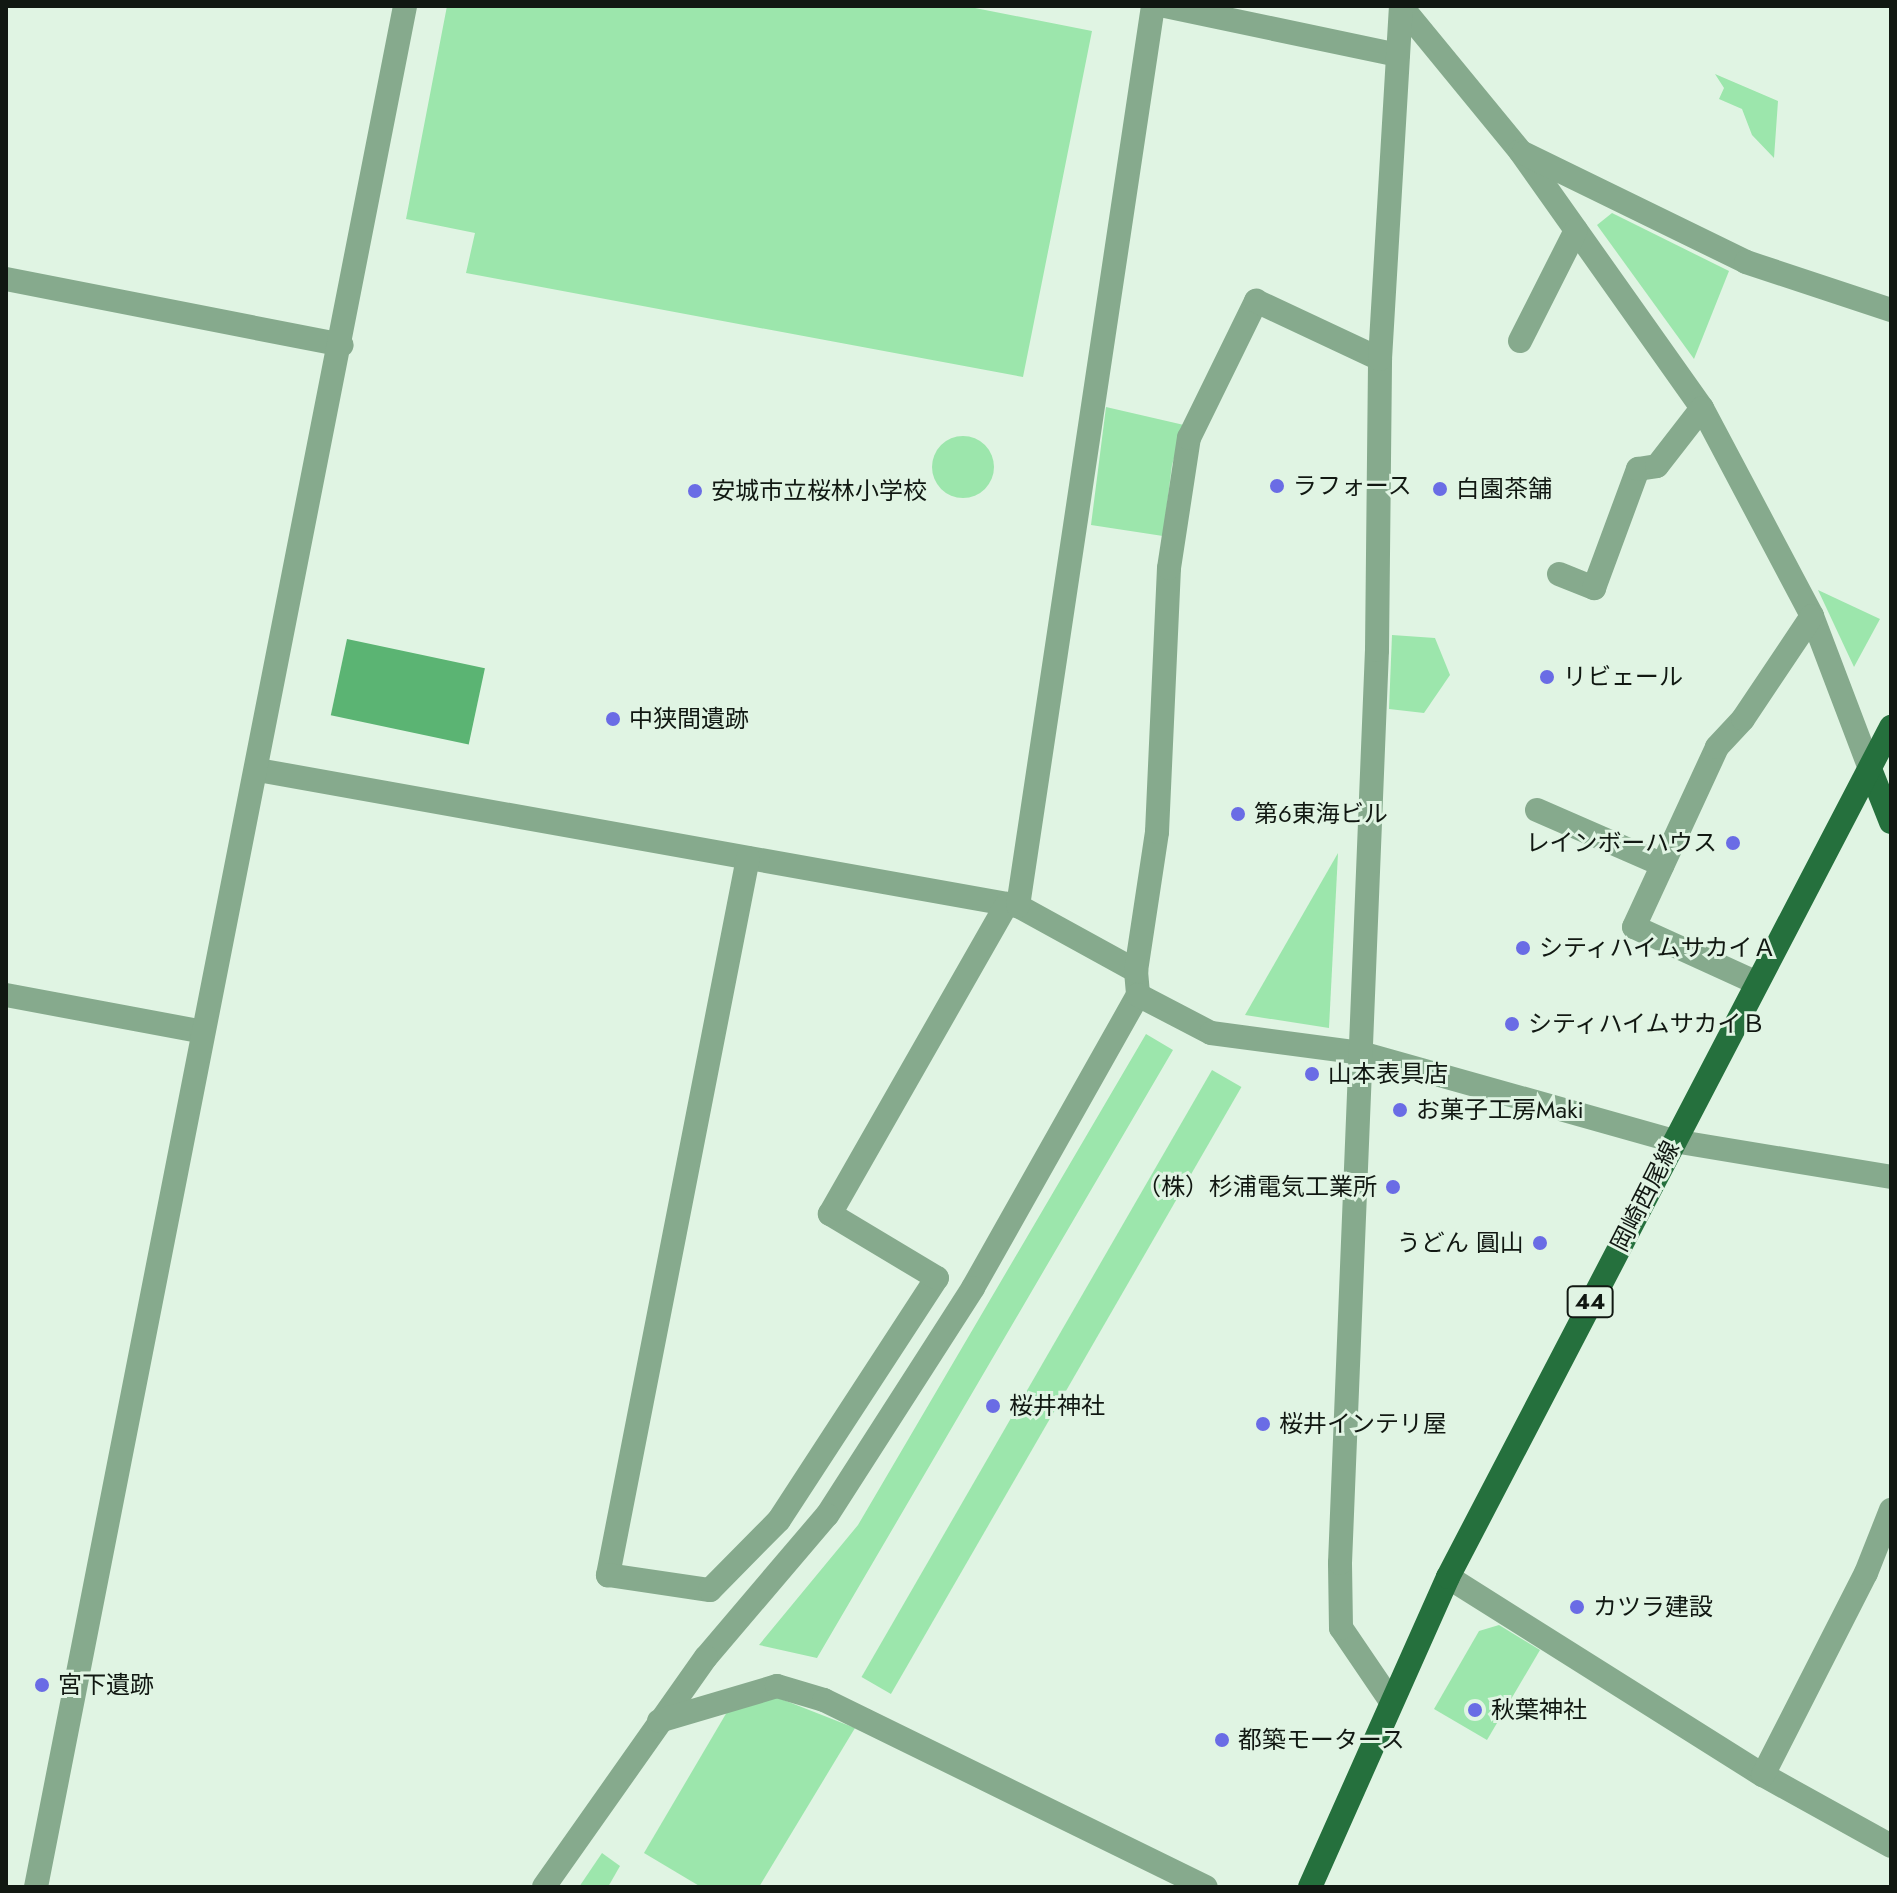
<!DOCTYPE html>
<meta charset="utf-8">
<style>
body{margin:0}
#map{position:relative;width:1897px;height:1893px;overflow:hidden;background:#e0f4e3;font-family:Jost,"Noto Sans JP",sans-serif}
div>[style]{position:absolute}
.green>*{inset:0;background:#9ce6ac;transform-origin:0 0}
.round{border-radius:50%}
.water>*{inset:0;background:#5bb473;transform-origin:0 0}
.minor>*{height:24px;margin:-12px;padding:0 12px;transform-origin:12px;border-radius:12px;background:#86aa8d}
.major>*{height:24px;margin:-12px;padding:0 12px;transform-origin:12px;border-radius:12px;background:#25703d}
.dots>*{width:22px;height:22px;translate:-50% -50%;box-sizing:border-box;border:4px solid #e0f4e3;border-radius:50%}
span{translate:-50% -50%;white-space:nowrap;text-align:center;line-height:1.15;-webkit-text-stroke:6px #e0f4e3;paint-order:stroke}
.shield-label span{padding:2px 6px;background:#e0f4e3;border:2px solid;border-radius:6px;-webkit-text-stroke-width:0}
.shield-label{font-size:22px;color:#111812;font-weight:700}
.poi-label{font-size:24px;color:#111812}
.left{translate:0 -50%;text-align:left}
.right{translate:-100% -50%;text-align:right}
.street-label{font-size:24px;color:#111812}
.frame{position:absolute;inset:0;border:8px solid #111812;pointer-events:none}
</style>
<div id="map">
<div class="green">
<i style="clip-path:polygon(447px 6px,965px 6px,1092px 31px,1023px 377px,466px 273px,475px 233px,406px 219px)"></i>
<i style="clip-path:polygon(1715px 74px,1778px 101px,1774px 158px,1752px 135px,1742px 109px,1719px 99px,1724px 88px)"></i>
<i style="clip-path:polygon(1612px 213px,1729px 271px,1694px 359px,1597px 225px)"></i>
<i style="clip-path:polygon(1106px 407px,1184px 425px,1172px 465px,1163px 536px,1091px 525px)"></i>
<i class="round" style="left:932px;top:436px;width:62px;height:62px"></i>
<i style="clip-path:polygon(1818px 590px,1880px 619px,1854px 667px)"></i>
<i style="clip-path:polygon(1392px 635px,1435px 638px,1450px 675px,1424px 713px,1389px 709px)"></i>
<i style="clip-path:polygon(1338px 853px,1329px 1028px,1245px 1015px)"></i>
<i style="clip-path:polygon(1146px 1034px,1173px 1050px,817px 1658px,759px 1645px,858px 1525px)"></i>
<i style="left:1212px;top:1070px;width:34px;height:701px;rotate:30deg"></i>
<i style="clip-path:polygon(1499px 1625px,1540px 1650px,1487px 1740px,1434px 1709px,1479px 1631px)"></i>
<i style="clip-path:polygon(776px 1697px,855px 1728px,759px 1887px,701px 1887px,644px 1853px,727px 1712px)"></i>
<i style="clip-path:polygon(602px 1853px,620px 1866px,608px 1887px,579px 1887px)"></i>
</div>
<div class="water">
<i style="left:347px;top:639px;width:141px;height:78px;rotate:12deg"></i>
</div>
<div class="minor">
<i style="left:1165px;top:6px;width:238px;rotate:11.9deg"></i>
<i style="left:1401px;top:6px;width:188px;rotate:50.6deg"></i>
<i style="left:1520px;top:151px;width:315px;rotate:54.7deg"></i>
<i style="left:1702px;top:408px;width:235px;rotate:62.1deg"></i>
<i style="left:1812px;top:616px;width:164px;rotate:69.2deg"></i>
<i style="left:1523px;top:153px;width:248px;rotate:26deg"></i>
<i style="left:1746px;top:262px;width:153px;rotate:18.3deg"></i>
<i style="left:6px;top:279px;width:342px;rotate:11.1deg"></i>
<i style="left:1520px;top:341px;width:124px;rotate:-63.2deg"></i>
<i style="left:1559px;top:574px;width:38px;rotate:22deg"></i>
<i style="left:1594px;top:588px;width:127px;rotate:-69.7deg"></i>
<i style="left:1638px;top:469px;width:19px;rotate:-9deg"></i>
<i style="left:1657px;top:466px;width:73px;rotate:-52.2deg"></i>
<i style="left:258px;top:770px;width:772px;rotate:10.15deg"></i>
<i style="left:1018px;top:906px;width:135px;rotate:28.8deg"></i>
<i style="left:1136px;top:971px;width:24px;rotate:85deg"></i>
<i style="left:1138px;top:995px;width:336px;rotate:119.4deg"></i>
<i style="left:973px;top:1288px;width:270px;rotate:122.7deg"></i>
<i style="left:827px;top:1515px;width:187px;rotate:130.4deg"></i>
<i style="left:706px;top:1657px;width:281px;rotate:125.2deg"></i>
<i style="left:1537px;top:810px;width:137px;rotate:23.6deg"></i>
<i style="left:748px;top:858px;width:731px;rotate:101.05deg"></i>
<i style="left:608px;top:1575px;width:103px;rotate:8.4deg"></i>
<i style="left:710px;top:1590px;width:98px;rotate:-45.4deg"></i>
<i style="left:779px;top:1520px;width:289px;rotate:-56.9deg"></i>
<i style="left:937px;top:1278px;width:125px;rotate:-149.1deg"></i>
<i style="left:830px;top:1214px;width:357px;rotate:-60.3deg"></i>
<i style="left:1018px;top:906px;width:910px;rotate:-81.47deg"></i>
<i style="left:1136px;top:971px;width:141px;rotate:-81.4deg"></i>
<i style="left:1157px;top:832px;width:264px;rotate:-87.4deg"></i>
<i style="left:1169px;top:568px;width:132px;rotate:-81.3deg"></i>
<i style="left:1189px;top:438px;width:153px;rotate:-63.9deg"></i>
<i style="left:1256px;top:301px;width:137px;rotate:25.1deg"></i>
<i style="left:1757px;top:983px;width:135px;rotate:-155.5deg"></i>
<i style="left:1634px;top:927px;width:198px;rotate:-65.2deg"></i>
<i style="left:1717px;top:747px;width:38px;rotate:-47deg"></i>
<i style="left:1743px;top:719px;width:124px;rotate:-56.2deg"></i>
<i style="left:6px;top:995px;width:200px;rotate:10.6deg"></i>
<i style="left:1138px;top:995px;width:82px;rotate:27.5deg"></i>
<i style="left:1211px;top:1033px;width:151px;rotate:7.6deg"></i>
<i style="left:1361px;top:1053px;width:325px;rotate:15.7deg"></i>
<i style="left:1674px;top:1141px;width:220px;rotate:9.4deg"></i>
<i style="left:1448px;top:1577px;width:372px;rotate:32.2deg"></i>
<i style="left:1763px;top:1775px;width:146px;rotate:29deg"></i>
<i style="left:1390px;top:1700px;width:87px;rotate:-124.2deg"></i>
<i style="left:1341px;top:1628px;width:65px;rotate:-90.9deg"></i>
<i style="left:1340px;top:1563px;width:914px;rotate:-87.68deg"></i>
<i style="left:1377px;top:650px;width:291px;rotate:-89.4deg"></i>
<i style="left:1380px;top:359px;width:353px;rotate:-86.6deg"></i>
<i style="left:659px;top:1721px;width:123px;rotate:-16.5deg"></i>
<i style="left:777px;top:1686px;width:49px;rotate:16.6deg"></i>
<i style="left:824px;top:1700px;width:425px;rotate:26.1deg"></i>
<i style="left:1763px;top:1775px;width:227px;rotate:-63deg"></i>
<i style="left:1866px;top:1573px;width:68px;rotate:-68.4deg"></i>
<i style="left:36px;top:1887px;width:1917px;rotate:-78.9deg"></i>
</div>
<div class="major">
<i style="left:1870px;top:769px;width:57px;rotate:68.4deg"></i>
<i style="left:1310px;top:1887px;width:339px;rotate:-66deg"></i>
<i style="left:1448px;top:1577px;width:959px;rotate:-62.47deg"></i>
</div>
<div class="dots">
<i style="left:1277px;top:486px;background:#6a6ce5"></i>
<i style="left:1440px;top:489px;background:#6a6ce5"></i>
<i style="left:695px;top:491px;background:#6a6ce5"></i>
<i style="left:1547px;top:677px;background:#6a6ce5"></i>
<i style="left:613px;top:719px;background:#6a6ce5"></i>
<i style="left:1238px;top:814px;background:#6a6ce5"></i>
<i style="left:1733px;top:843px;background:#6a6ce5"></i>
<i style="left:1523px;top:948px;background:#6a6ce5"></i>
<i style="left:1512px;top:1024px;background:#6a6ce5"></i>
<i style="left:1312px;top:1074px;background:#6a6ce5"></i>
<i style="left:1400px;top:1110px;background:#6a6ce5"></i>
<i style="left:1393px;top:1187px;background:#6a6ce5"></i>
<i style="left:1540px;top:1243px;background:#6a6ce5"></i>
<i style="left:993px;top:1406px;background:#6a6ce5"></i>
<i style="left:1263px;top:1424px;background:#6a6ce5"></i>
<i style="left:1577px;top:1607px;background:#6a6ce5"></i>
<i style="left:42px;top:1685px;background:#6a6ce5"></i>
<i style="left:1475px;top:1710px;background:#6a6ce5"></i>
<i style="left:1222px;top:1740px;background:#6a6ce5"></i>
</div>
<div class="shield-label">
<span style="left:1590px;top:1302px">44</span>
</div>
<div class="poi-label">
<span class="left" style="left:1293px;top:486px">ラフォース</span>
<span class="left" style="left:1456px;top:489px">白園茶舗</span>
<span class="left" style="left:711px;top:491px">安城市立桜林小学校</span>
<span class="left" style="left:1563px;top:677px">リビェール</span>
<span class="left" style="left:629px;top:719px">中狭間遺跡</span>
<span class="left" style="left:1254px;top:814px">第6東海ビル</span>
<span class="right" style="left:1717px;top:843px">レインボーハウス</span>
<span class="left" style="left:1539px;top:948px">シティハイムサカイＡ</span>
<span class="left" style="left:1528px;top:1024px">シティハイムサカイＢ</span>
<span class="left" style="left:1328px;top:1074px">山本表具店</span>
<span class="left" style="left:1416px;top:1110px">お菓子工房Maki</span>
<span class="right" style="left:1377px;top:1187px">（株）杉浦電気工業所</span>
<span class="right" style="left:1524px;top:1243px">うどん 圓山</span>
<span class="left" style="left:1009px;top:1406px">桜井神社</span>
<span class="left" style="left:1279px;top:1424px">桜井インテリ屋</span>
<span class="left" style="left:1593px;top:1607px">カツラ建設</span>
<span class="left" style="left:58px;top:1685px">宮下遺跡</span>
<span class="left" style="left:1491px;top:1710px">秋葉神社</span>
<span class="left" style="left:1238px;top:1740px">都築モータース</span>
</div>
<div class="street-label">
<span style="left:1645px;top:1196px;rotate:-63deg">岡崎西尾線</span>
</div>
<div class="frame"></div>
</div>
